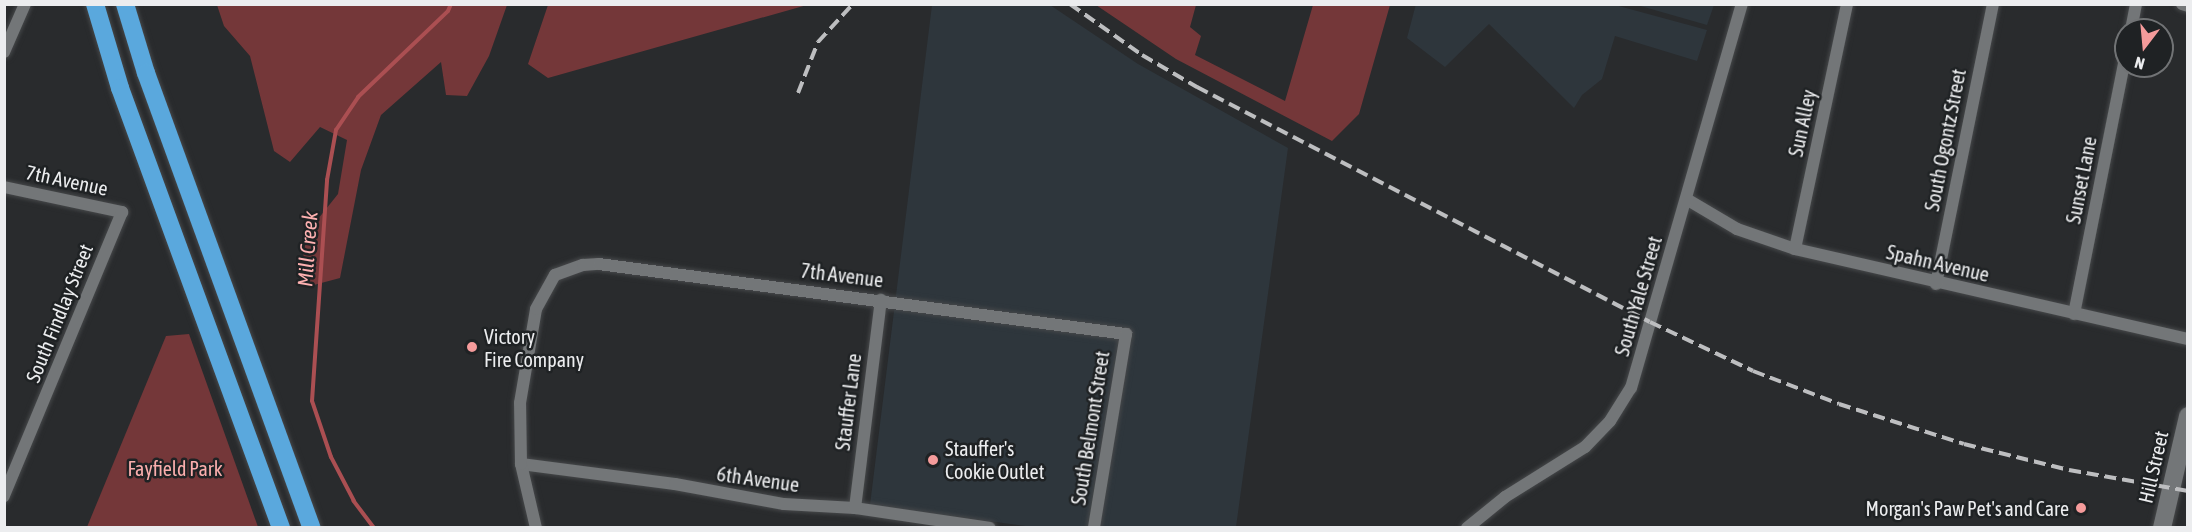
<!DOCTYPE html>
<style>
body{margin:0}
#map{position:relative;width:2192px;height:532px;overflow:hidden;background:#292b2d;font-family:"Asap Condensed",sans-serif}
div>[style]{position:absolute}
.built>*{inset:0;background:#2e363c}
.green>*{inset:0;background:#743739}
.stream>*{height:4px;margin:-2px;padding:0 2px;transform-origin:2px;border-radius:2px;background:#ab4f52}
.roads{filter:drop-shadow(0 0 2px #46484a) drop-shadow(0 0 2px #46484a)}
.street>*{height:12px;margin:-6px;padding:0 6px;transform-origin:6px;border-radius:6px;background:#737678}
.secondary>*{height:18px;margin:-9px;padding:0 9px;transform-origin:9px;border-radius:9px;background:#737678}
.highway>*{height:18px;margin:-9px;padding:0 9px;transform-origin:9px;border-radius:9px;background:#5aa8dd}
.rail>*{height:4px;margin-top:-2px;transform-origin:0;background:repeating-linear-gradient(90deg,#bdbec0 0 12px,transparent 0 18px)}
.dots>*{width:16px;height:16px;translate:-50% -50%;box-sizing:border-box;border:3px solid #1f2224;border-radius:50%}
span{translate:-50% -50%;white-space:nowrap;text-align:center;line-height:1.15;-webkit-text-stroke:5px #1f2224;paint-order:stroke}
.street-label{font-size:20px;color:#ecedef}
.poi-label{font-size:20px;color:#ecedef}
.left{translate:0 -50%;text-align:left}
.right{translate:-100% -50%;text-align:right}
.park-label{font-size:20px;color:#fbaead}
.water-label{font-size:21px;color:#feb1b1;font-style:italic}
.frame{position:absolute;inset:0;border:6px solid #ecedef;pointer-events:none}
.north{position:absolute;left:2114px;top:18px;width:60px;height:60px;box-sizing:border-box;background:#1f2224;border:2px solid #717375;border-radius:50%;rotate:196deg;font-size:16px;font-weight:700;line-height:24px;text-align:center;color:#ecedef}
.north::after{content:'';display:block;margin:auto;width:21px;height:27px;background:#f59b9b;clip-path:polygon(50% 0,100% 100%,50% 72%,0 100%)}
</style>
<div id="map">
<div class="built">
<i style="clip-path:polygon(1416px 4px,1615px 5px,1707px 30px,1697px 61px,1615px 36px,1602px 79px,1582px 95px,1574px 108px,1489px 24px,1445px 67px,1407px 38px)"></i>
<i style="clip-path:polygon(932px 5px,1050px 5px,1138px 64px,1288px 148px,1236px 527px,1041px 528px,870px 505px)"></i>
<i style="clip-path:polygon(1637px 5px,1714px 5px,1707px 25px)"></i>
</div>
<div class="green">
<i style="clip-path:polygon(217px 5px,507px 5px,489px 56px,467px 96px,446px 95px,441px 62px,381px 115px,361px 170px,340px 278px,310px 286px,303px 253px,310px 229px,338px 194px,347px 140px,320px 127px,290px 162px,274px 151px,250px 56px,224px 26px)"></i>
<i style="clip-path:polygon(548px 5px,548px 4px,807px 5px,548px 78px,528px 64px)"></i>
<i style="clip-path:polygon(1096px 5px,1196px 5px,1190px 27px,1201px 36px,1195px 55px,1285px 101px,1313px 5px,1390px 5px,1359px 114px,1332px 141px,1176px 59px)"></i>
<i style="clip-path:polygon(189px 334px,258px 527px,87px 527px,166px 336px)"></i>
</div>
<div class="stream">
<i style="left:374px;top:528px;width:34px;rotate:-127deg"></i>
<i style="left:354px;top:501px;width:50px;rotate:-117.6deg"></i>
<i style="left:331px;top:457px;width:59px;rotate:-108.7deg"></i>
<i style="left:312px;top:401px;width:222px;rotate:-86.1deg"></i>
<i style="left:327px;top:180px;width:51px;rotate:-79.8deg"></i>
<i style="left:336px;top:130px;width:40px;rotate:-56deg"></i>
<i style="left:358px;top:97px;width:124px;rotate:-43.7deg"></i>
<i style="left:448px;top:11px;width:8px;rotate:-67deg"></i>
</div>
<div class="roads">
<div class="street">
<i style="left:2182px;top:4px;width:6px;rotate:18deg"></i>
<i style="left:2131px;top:30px;width:26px;rotate:-79deg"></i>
<i style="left:4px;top:52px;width:52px;rotate:-66.4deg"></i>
<i style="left:4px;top:187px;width:121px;rotate:12deg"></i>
<i style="left:122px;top:212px;width:308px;rotate:112.6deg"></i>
<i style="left:1688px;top:200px;width:57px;rotate:30.6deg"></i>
<i style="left:1737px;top:229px;width:61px;rotate:19deg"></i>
<i style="left:1795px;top:249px;width:403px;rotate:12.9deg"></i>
<i style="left:1795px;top:249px;width:250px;rotate:-78deg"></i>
<i style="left:1936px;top:284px;width:286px;rotate:-78.5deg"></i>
<i style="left:2074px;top:314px;width:266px;rotate:-78.7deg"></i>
<i style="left:521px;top:464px;width:155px;rotate:7.4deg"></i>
<i style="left:675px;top:484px;width:111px;rotate:10.4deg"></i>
<i style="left:784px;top:504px;width:71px;rotate:3.2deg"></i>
<i style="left:855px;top:508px;width:136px;rotate:8.4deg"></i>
<i style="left:855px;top:508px;width:210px;rotate:-82.9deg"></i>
<i style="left:536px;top:528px;width:66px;rotate:-103.2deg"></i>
<i style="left:521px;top:464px;width:61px;rotate:-90.9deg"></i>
<i style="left:520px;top:403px;width:95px;rotate:-80.3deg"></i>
<i style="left:536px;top:309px;width:39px;rotate:-61deg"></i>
<i style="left:555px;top:275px;width:30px;rotate:-20deg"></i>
<i style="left:583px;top:265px;width:16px;rotate:-4deg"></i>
<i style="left:599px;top:264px;width:532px;rotate:7.57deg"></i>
<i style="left:1126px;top:334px;width:197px;rotate:99.4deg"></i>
<i style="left:1467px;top:528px;width:49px;rotate:-39.2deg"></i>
<i style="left:1505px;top:497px;width:94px;rotate:-32deg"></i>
<i style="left:1585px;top:447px;width:36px;rotate:-46deg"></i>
<i style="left:1610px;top:421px;width:39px;rotate:-58deg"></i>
<i style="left:1631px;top:388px;width:400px;rotate:-73.9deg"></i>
</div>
<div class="secondary">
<i style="left:2162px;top:528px;width:115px;rotate:-76.9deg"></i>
</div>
<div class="highway">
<i style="left:95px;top:4px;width:88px;rotate:73.4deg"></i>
<i style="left:120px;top:88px;width:469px;rotate:69.9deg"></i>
<i style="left:125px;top:4px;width:72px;rotate:73.1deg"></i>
<i style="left:146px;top:73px;width:484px;rotate:70deg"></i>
</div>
</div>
<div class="rail">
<i style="left:1070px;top:4px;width:88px;rotate:35.3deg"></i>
<i style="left:1142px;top:55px;width:64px;rotate:30.2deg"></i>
<i style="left:1197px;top:87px;width:510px;rotate:27.42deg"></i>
<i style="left:1650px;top:322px;width:114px;rotate:25.4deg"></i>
<i style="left:1753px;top:371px;width:92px;rotate:21deg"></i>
<i style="left:1839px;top:404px;width:131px;rotate:17.7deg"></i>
<i style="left:1964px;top:444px;width:108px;rotate:13.9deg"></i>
<i style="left:2069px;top:470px;width:121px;rotate:10deg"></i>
<i style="left:798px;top:93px;width:55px;rotate:-68.6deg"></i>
<i style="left:818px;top:42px;width:52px;rotate:-47.4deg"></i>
</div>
<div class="dots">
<i style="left:472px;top:347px;background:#f59b9b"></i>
<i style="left:933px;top:460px;background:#f59b9b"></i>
<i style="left:2081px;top:508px;background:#f59b9b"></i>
</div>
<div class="street-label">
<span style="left:1802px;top:123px;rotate:-78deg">Sun Alley</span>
<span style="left:1945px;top:140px;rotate:-79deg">South Ogontz Street</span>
<span style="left:67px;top:180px;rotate:12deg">7th Avenue</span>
<span style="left:2081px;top:180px;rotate:-79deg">Sunset Lane</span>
<span style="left:1938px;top:263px;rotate:13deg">Spahn Avenue</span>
<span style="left:842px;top:275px;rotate:7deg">7th Avenue</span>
<span style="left:1638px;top:296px;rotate:-74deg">South Yale Street</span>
<span style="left:59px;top:313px;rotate:-68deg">South Findlay Street</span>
<span style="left:848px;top:402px;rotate:-83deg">Stauffer Lane</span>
<span style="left:1090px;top:428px;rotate:-81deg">South Belmont Street</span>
<span style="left:2153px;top:467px;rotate:-77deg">Hill Street</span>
<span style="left:758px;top:479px;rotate:8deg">6th Avenue</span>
</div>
<div class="poi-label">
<span class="left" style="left:484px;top:348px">Victory<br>Fire Company</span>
<span class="left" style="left:945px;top:460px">Stauffer's<br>Cookie Outlet</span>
<span class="right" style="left:2069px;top:508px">Morgan's Paw Pet's and Care</span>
</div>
<div class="park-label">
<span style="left:175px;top:468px">Fayfield Park</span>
</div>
<div class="water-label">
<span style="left:307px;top:249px;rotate:-86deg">Mill Creek</span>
</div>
<div class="frame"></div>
<div class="north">N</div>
</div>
